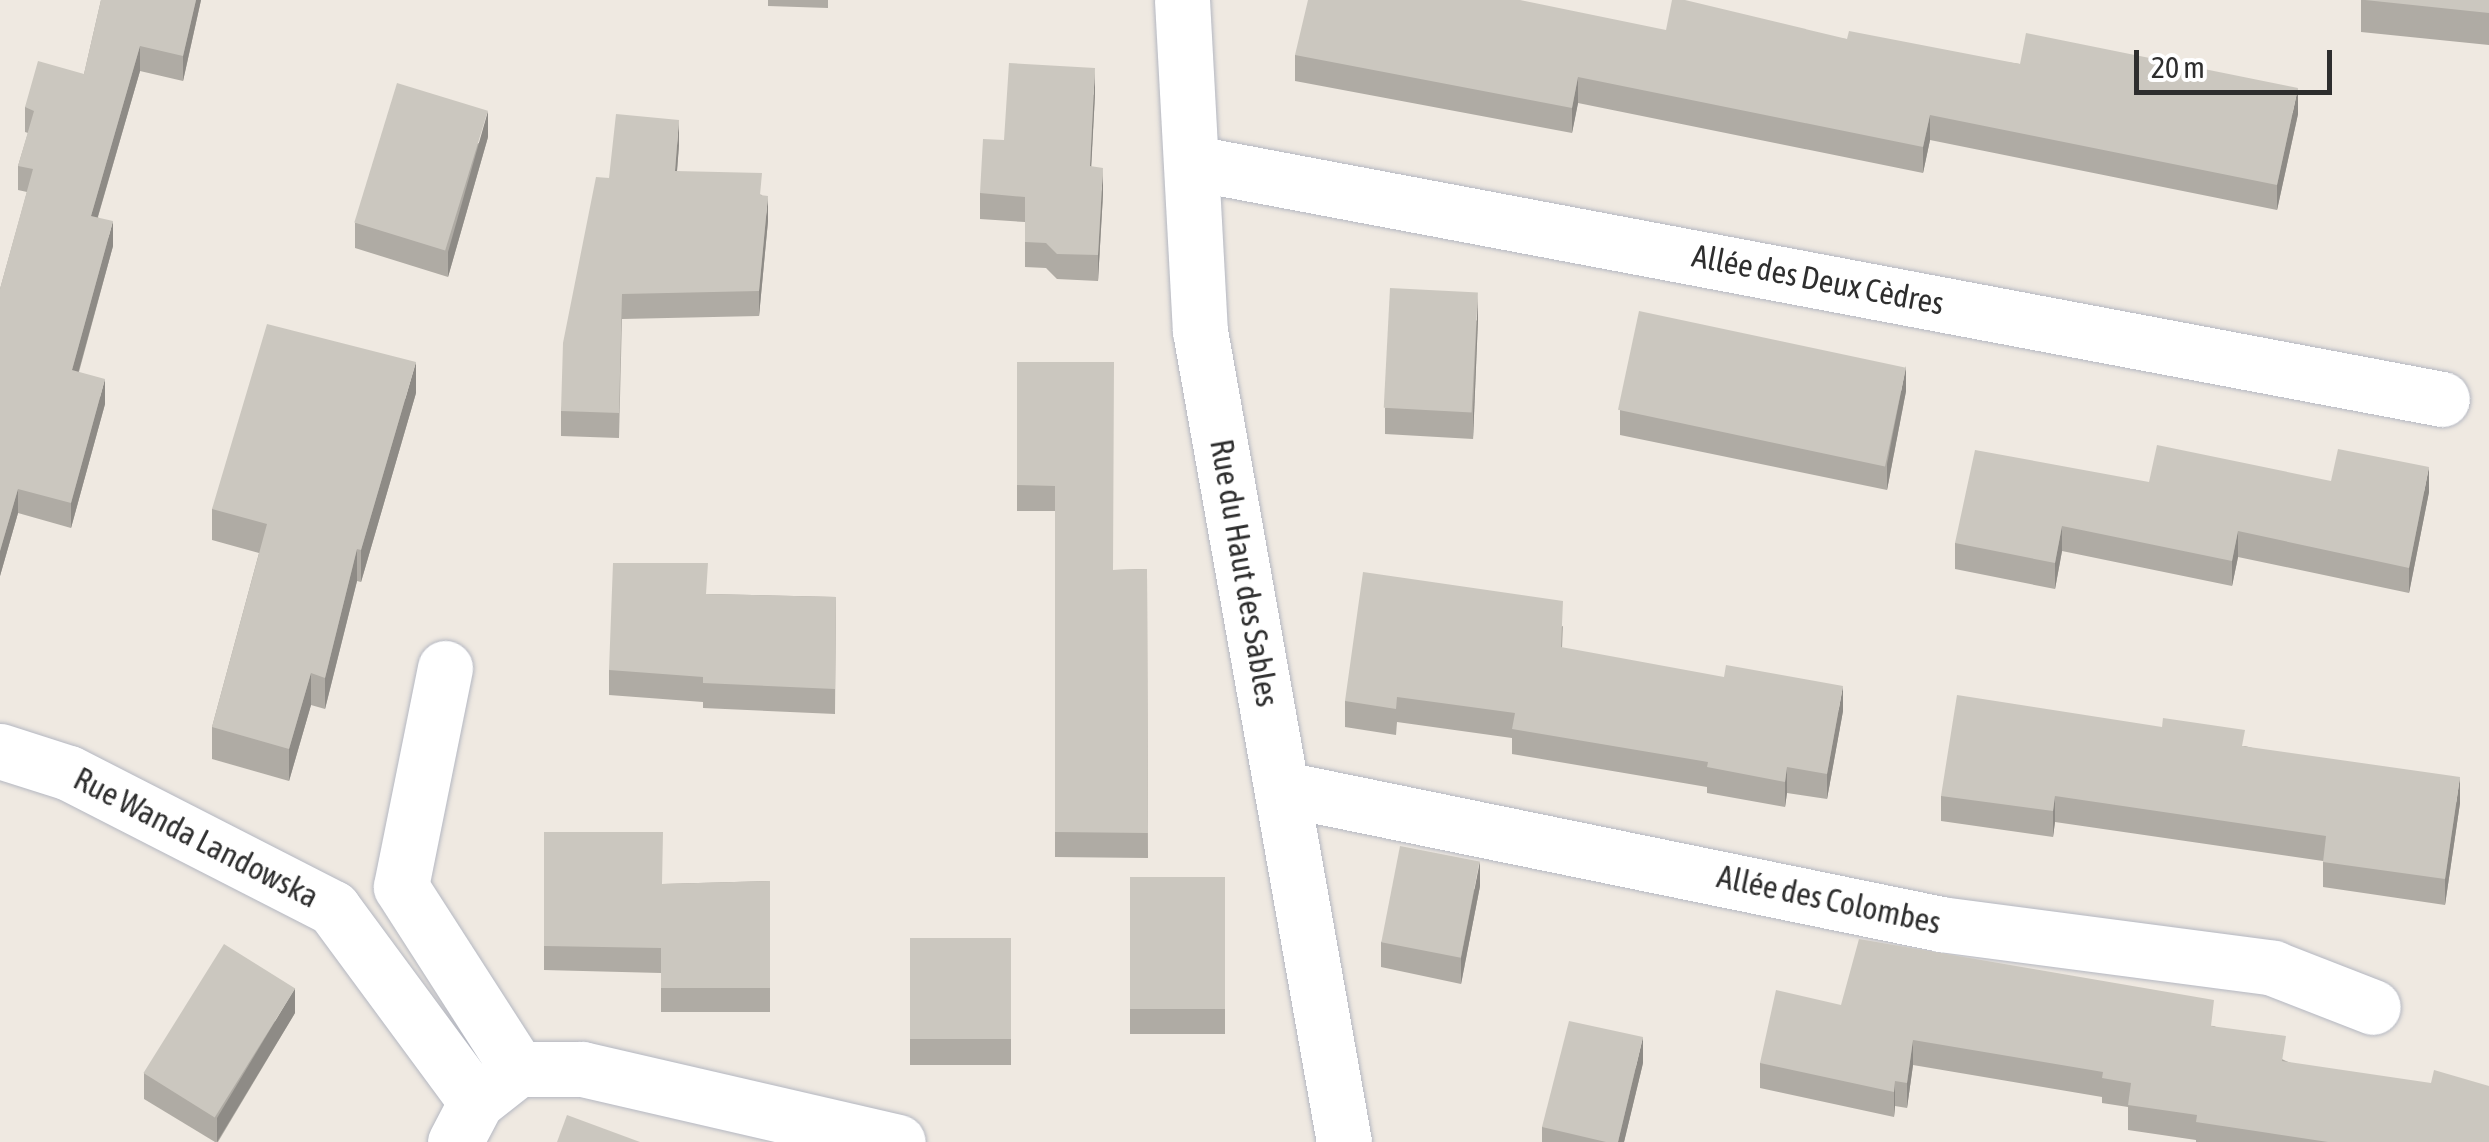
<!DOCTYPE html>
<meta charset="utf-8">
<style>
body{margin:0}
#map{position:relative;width:2489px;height:1142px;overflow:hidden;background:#efe9e1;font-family:"Asap Condensed",sans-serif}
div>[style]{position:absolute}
.roads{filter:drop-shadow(0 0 2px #b4b7c1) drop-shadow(0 0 2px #b4b7c1)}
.minor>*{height:55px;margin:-27.5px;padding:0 27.5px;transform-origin:27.5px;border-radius:27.5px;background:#fff}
.wall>*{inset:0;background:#afaba4;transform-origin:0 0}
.shaded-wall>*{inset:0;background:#8e8b86}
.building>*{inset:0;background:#cbc7bf;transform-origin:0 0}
span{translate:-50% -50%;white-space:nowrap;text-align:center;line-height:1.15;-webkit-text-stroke:8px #fff;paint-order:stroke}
.street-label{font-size:32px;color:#2e2e2e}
.scale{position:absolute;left:2134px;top:50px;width:198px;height:45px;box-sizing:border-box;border:5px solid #2e2e2e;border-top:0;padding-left:12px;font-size:30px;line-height:35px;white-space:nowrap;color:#2e2e2e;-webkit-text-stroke:8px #fff;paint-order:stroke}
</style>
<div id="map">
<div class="roads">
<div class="minor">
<i style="left:1182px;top:0;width:331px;rotate:86.9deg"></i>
<i style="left:1200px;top:331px;width:824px;rotate:79.93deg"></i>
<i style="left:1194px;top:163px;width:1270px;rotate:10.71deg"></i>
<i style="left:445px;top:668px;width:223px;rotate:101.4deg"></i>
<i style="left:401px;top:887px;width:216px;rotate:57.3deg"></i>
<i style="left:0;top:751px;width:72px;rotate:17.7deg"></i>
<i style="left:69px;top:773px;width:297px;rotate:27.1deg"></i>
<i style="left:333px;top:908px;width:241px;rotate:53.6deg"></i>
<i style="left:1284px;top:789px;width:671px;rotate:11.61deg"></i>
<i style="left:1941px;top:924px;width:335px;rotate:7.5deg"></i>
<i style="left:2273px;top:968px;width:107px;rotate:21.3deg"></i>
<i style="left:455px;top:1142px;width:45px;rotate:-62.3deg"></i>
<i style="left:476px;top:1102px;width:53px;rotate:-38.2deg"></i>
<i style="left:518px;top:1069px;width:64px"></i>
<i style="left:582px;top:1069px;width:324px;rotate:13deg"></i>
</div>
</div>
<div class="wall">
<i style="clip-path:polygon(101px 0,201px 0,183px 81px,140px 71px,98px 217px,113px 246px,79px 372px,105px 404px,71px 528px,18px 513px,0 576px,0 289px,27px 192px,18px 190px,18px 166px,28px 133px,25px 132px,25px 107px,84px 74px)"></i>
<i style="clip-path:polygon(768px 0,828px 0,828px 8px,768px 6px)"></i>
<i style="clip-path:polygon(2361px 0,2489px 0,2489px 45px,2361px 32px)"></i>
<i style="clip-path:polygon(1666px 30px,1847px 39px,2020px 64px,2298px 114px,2277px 210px,1930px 140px,1923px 173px,1578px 103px,1572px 133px,1295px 81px,1295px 55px)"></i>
<i style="clip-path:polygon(1095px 94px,1091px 166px,1103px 194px,1098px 281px,1057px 279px,1046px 268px,1025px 267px,1025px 222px,980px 219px,980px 193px,1004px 140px)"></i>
<i style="clip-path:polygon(488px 137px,448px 277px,355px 248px,355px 223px)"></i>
<i style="clip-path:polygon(679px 145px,677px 171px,762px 195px,768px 221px,759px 316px,622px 319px,619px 438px,561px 436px,561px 411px,609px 178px)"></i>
<i style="clip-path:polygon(1478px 319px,1473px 439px,1385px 434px,1385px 408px)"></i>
<i style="clip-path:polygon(1017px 362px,1113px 570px,1147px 569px,1148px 858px,1055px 857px,1055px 511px,1017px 511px)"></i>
<i style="clip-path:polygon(1906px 391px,1887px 490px,1620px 435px,1620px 410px)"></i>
<i style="clip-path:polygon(416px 393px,361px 582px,357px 581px,325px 709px,311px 705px,289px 781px,212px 759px,212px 727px,259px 553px,212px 540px,212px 509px)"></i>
<i style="clip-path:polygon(2331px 481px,2429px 492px,2409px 593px,2238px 557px,2232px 586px,2062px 551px,2055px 589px,1955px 569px,1955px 543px,2149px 482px)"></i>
<i style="clip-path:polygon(708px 594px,836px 597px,835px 714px,703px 708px,703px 702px,609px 695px,609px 670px)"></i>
<i style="clip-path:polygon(1563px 626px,1562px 648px,1843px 711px,1827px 799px,1787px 793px,1785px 807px,1707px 793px,1707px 787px,1512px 754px,1512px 738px,1397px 722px,1396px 735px,1345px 727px,1345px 701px)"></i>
<i style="clip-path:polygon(2245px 746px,2460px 803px,2445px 905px,2323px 887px,2323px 861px,2055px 822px,2053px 837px,1941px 821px,1941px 796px)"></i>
<i style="clip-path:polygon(544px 832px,662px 884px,770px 881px,770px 1012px,661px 1012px,661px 973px,544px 970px)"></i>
<i style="left:1225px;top:877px;width:157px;height:95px;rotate:90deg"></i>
<i style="clip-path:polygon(1480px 886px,1461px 984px,1381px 967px,1381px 942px)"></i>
<i style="left:1011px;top:938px;width:127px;height:101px;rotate:90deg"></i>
<i style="clip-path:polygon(1841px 1005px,2214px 1026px,2286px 1061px,2489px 1142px,2196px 1142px,2196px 1140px,2128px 1130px,2128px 1107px,2102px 1103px,2102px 1097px,1913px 1065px,1907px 1108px,1895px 1106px,1894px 1117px,1760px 1088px,1760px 1063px)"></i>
<i style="clip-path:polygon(295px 1013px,218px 1142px,215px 1142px,144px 1099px,144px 1073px)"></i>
<i style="clip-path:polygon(1643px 1063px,1624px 1142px,1542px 1142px,1542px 1127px)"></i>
</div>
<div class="shaded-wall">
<i style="clip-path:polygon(196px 0,201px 0,183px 81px,183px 56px)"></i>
<i style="clip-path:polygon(140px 46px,140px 71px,91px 240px,91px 216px)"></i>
<i style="clip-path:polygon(1095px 68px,1095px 94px,1090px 191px,1090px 166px)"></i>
<i style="clip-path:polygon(1578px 77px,1578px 103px,1572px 133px,1572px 108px)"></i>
<i style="clip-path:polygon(2298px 88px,2298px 114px,2277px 210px,2277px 185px)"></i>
<i style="clip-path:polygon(488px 111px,488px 137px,448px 277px,448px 252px)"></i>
<i style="clip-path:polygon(1930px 115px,1930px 140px,1923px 173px,1923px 147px)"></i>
<i style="clip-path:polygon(679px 120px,679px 145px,675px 196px,675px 171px)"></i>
<i style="clip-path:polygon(1103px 168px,1103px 194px,1098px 281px,1098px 255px)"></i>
<i style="clip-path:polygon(768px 196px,768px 221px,759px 316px,759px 291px)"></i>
<i style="clip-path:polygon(113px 221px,113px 246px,72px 395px,72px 370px)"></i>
<i style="clip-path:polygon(1478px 293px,1478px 319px,1473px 439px,1473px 414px)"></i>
<i style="clip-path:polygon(416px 362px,416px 393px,361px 582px,361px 550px)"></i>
<i style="clip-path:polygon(1906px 366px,1906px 391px,1887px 490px,1887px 464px)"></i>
<i style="clip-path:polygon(105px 379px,105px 404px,71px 528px,71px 503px)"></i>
<i style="clip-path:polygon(2429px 467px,2429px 492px,2409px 593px,2409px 568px)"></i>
<i style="clip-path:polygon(18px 489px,18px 513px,0 576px,0 551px)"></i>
<i style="clip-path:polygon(2062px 526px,2062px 551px,2055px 589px,2055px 563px)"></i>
<i style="clip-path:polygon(2238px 531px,2238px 557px,2232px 586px,2232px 561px)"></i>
<i style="clip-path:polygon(357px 549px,357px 581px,325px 709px,325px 678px)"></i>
<i style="clip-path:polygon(311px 673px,311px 705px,289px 781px,289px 749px)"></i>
<i style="clip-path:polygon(1843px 686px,1843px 711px,1827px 799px,1827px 774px)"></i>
<i style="clip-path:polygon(1787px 767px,1787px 793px,1785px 807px,1785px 782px)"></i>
<i style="clip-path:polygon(2460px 777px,2460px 803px,2445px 905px,2445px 879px)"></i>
<i style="clip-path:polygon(2055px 796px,2055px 822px,2053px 837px,2053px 811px)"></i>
<i style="clip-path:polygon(1480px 861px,1480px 886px,1461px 984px,1461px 958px)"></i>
<i style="clip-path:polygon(295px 988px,295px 1013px,217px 1142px,217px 1118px)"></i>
<i style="clip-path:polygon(1643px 1037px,1643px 1063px,1624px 1142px,1618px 1142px)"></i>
<i style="clip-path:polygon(1913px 1040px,1913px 1065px,1907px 1108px,1907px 1083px)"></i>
<i style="clip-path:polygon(1895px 1081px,1895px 1106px,1894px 1117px,1894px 1092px)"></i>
</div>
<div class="building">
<i style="clip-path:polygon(101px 0,196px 0,183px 56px,140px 46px,91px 216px,113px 221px,72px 370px,105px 379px,71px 503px,18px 489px,0 551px,0 289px,33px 169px,18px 166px,34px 111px,25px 107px,38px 61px,84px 74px)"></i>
<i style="clip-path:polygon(1308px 0,1520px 0,1666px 30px,1672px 0,1685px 0,1847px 39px,1849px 31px,2020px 64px,2026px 33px,2298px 88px,2277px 185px,1930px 115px,1923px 147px,1578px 77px,1572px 108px,1295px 55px)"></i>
<i style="clip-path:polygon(2365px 0,2489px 0,2489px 13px)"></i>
<i style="clip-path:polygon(1009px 63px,1095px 68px,1090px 166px,1103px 168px,1098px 255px,1057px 254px,1046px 243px,1025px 242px,1025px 197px,980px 193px,983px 139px,1004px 140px)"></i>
<i style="left:397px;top:83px;width:95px;height:146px;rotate:17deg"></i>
<i style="clip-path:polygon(616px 114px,679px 120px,675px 171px,762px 173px,760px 195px,768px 196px,759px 291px,622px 294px,619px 413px,561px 411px,563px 343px,596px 177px,609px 178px)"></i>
<i style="left:1390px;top:288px;width:88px;height:120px;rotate:3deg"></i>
<i style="left:1639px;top:311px;width:273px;height:101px;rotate:12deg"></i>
<i style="clip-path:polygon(267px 324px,416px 362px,361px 550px,357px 549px,325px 678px,311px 673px,289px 749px,212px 727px,267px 524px,212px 509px)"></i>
<i style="clip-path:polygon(1017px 362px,1114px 362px,1113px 570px,1147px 569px,1148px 833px,1055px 832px,1055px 486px,1017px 485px)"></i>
<i style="clip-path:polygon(2157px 445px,2331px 481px,2338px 449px,2429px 467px,2409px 568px,2238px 531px,2232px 561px,2062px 526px,2055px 563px,1955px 543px,1975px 450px,2149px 482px)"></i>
<i style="clip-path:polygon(613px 563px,708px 563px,706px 594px,836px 597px,835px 689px,703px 683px,703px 677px,609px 670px)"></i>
<i style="clip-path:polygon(1363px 572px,1563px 601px,1561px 647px,1724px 677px,1726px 665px,1843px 686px,1827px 774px,1787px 767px,1785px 782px,1707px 767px,1708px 762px,1512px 729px,1515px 713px,1397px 697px,1396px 709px,1345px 701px)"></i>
<i style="clip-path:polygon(1957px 695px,2162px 727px,2163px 718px,2245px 730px,2242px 746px,2460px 777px,2445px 879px,2323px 862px,2326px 836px,2055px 796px,2053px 811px,1941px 796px)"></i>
<i style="clip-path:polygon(544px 832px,663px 832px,662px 884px,770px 881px,770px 988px,661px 988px,661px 948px,544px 946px)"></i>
<i style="left:1400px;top:846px;width:81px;height:98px;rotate:11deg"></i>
<i style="left:1225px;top:877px;width:132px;height:95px;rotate:90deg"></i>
<i style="left:1011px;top:938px;width:101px;height:101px;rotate:90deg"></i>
<i style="clip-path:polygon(1859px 939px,2214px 1000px,2211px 1026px,2286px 1036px,2282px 1061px,2431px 1083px,2434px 1070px,2489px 1086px,2489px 1142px,2328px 1142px,2196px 1122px,2197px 1115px,2128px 1105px,2131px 1083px,2102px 1078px,2103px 1072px,1913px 1040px,1907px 1083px,1895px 1081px,1894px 1092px,1760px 1063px,1776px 990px,1841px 1005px)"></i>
<i style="left:224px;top:944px;width:84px;height:152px;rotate:32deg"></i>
<i style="clip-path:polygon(1569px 1021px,1643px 1037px,1618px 1142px,1606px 1142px,1542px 1127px)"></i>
<i style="clip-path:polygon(567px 1115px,640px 1142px,557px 1142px)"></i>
</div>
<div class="street-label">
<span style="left:1818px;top:280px;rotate:11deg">Allée des Deux Cèdres</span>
<span style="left:1244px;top:573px;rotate:80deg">Rue du Haut des Sables</span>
<span style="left:196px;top:838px;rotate:27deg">Rue Wanda Landowska</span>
<span style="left:1829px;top:900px;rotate:12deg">Allée des Colombes</span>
</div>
<div class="scale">20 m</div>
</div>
